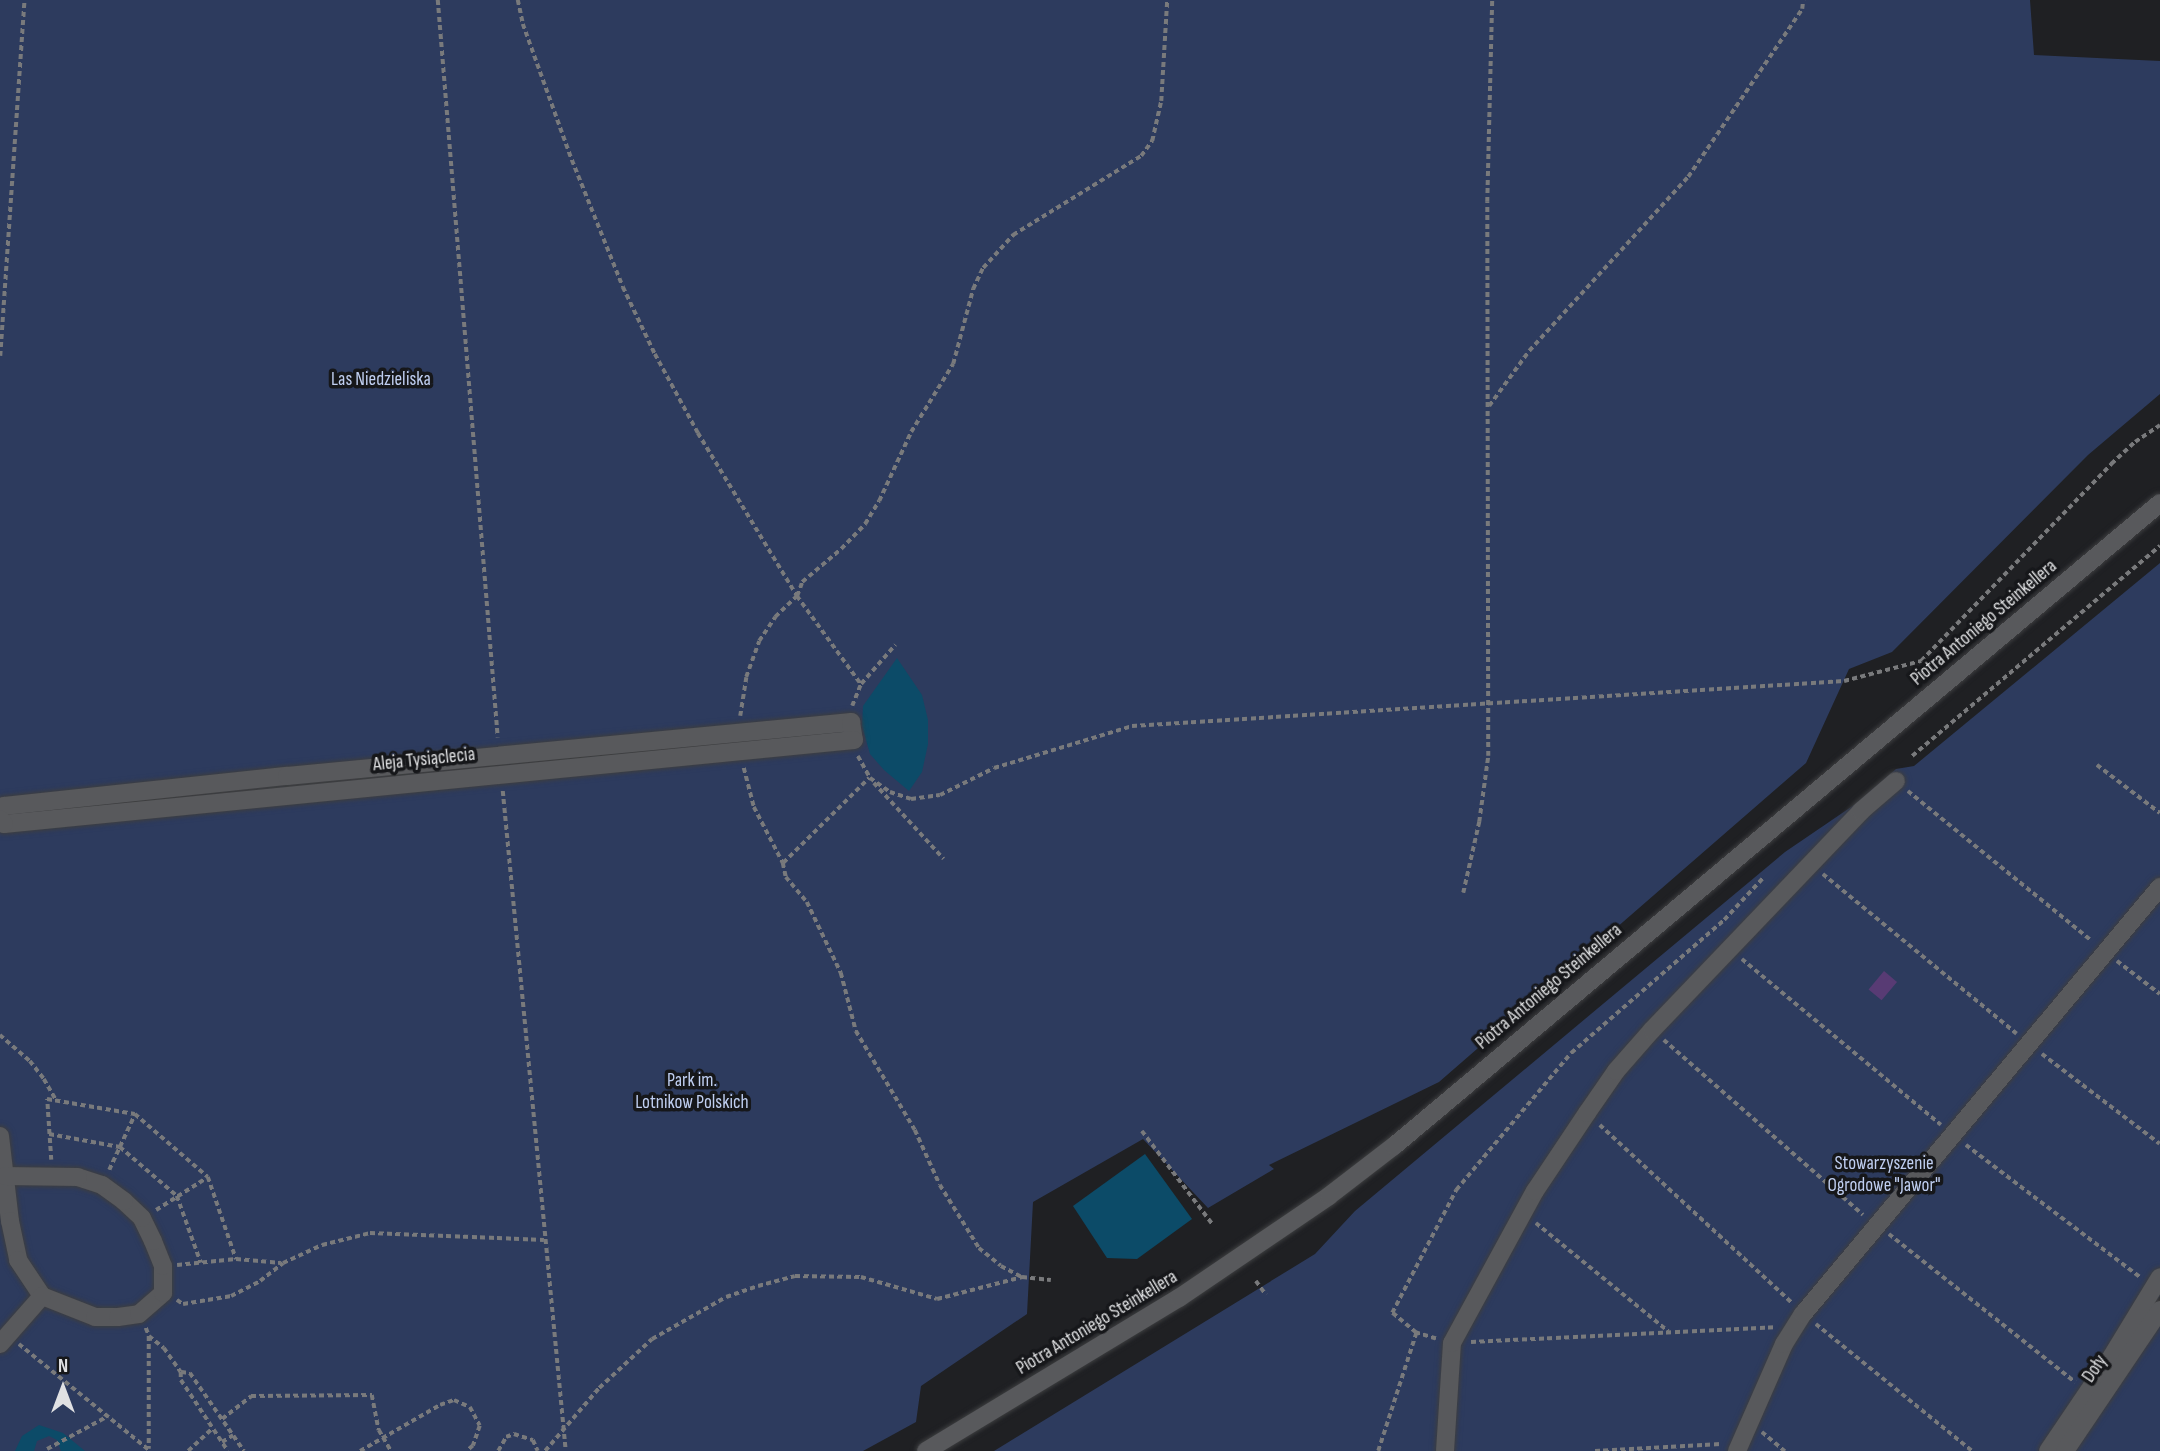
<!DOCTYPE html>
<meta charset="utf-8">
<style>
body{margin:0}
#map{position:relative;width:2160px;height:1451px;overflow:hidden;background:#1f2023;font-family:"Sofia Sans Condensed",sans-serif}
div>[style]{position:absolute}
.green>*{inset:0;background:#2d3b5e}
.water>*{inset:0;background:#0c4b68}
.building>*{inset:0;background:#583b74;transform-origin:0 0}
.path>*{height:3.5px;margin-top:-1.75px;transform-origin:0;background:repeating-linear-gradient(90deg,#797a7c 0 5px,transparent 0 8.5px)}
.roads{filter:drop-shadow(0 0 2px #3d3e40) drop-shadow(0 0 2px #3d3e40)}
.minor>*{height:18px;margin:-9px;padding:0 9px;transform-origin:9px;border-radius:9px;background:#58595c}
span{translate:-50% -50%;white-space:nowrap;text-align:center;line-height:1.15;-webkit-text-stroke:7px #16171a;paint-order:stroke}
.park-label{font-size:19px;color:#c0cff1}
.street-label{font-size:19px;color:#e0e1e3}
.north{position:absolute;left:28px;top:1353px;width:70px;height:70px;-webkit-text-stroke:5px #16171a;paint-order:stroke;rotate:0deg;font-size:19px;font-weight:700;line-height:28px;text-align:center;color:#e0e1e3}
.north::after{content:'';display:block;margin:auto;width:24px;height:32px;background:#e0e1e3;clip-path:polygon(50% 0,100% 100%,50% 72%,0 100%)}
</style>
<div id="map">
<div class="green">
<i style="clip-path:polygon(0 0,2030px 0,2034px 55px,2160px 61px,2160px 394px,2088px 455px,1892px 652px,1849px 669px,1806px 763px,1439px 1082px,1269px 1165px,1274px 1169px,1208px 1208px,1143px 1139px,1033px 1202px,1027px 1314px,921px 1386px,916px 1422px,863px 1451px,0 1451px)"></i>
<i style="clip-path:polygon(2160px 563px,2160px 1296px,2058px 1451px,994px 1451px,1315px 1254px,1355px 1211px,1785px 852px,1854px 805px,1896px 769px,1914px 766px)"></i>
<i style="clip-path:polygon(2160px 1323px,2160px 1451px,2073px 1451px)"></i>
</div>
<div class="water">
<i style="clip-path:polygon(897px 658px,922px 695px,928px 720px,928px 744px,922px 772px,909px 791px,884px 770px,870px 754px,862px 726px,863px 706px)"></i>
<i style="clip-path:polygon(1145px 1154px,1192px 1219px,1137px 1259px,1107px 1258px,1073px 1206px)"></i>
<i style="clip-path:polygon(39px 1425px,63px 1433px,85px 1451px,61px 1451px,57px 1440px,49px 1436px,37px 1441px,34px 1451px,15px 1451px,22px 1436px)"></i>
</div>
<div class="building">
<i style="left:1884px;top:971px;width:17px;height:24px;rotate:40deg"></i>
</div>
<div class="path">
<i style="left:438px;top:0;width:740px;rotate:85.35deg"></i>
<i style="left:518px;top:0;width:25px;rotate:78deg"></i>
<i style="left:523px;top:24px;width:145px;rotate:70.2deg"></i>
<i style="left:572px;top:160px;width:137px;rotate:68.1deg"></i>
<i style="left:623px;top:287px;width:74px;rotate:64.5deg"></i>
<i style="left:655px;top:354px;width:90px;rotate:61.4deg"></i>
<i style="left:698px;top:433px;width:191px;rotate:58.7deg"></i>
<i style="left:797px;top:596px;width:109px;rotate:54deg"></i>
<i style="left:0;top:356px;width:357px;rotate:-86.1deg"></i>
<i style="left:1489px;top:406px;width:68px;rotate:-54deg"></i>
<i style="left:1529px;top:351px;width:236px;rotate:-47.6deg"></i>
<i style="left:1688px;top:177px;width:203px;rotate:-55.8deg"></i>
<i style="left:1802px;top:9px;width:9px;rotate:-84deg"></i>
<i style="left:852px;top:706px;width:24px;rotate:-68deg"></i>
<i style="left:861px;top:684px;width:52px;rotate:-48.9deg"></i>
<i style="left:740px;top:716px;width:39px;rotate:-81deg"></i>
<i style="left:746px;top:677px;width:38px;rotate:-70deg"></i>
<i style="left:759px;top:641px;width:29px;rotate:-56deg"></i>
<i style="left:775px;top:617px;width:30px;rotate:-44deg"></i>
<i style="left:797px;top:596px;width:15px;rotate:-70deg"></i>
<i style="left:802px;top:582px;width:51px;rotate:-40.2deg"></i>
<i style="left:841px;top:549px;width:35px;rotate:-46deg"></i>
<i style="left:865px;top:524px;width:27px;rotate:-59deg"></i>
<i style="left:879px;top:501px;width:76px;rotate:-65.1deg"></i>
<i style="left:911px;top:432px;width:80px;rotate:-58.3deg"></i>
<i style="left:953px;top:364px;width:78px;rotate:-75.1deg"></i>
<i style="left:973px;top:289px;width:23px;rotate:-65deg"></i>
<i style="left:983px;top:268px;width:45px;rotate:-47.7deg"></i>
<i style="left:1013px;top:235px;width:150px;rotate:-31.7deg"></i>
<i style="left:1141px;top:156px;width:19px;rotate:-54deg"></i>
<i style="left:1152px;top:141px;width:41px;rotate:-77.3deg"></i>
<i style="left:1161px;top:101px;width:101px;rotate:-86.6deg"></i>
<i style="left:858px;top:756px;width:25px;rotate:61deg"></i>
<i style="left:870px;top:778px;width:24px;rotate:35deg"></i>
<i style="left:890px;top:792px;width:22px;rotate:18deg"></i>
<i style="left:911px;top:799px;width:29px;rotate:-8deg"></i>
<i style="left:940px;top:795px;width:60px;rotate:-26.6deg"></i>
<i style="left:994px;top:768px;width:144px;rotate:-16.9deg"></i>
<i style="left:1132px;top:726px;width:713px;rotate:-3.62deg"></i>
<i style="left:1844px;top:681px;width:80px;rotate:-14.6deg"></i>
<i style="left:1921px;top:661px;width:274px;rotate:-46deg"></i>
<i style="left:2111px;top:464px;width:33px;rotate:-43deg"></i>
<i style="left:2135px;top:442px;width:30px;rotate:-34deg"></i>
<i style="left:1912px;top:756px;width:325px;rotate:-40.3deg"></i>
<i style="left:2097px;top:765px;width:79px;rotate:37.3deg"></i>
<i style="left:744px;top:768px;width:40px;rotate:75.6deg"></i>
<i style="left:754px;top:807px;width:63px;rotate:62.6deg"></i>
<i style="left:783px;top:863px;width:121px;rotate:-44.7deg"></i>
<i style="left:874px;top:783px;width:103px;rotate:47.4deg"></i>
<i style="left:503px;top:791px;width:663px;rotate:84.55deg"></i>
<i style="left:1908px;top:791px;width:237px;rotate:39.2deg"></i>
<i style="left:783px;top:863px;width:14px;rotate:78deg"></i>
<i style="left:786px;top:877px;width:33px;rotate:50deg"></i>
<i style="left:807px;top:902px;width:79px;rotate:64.4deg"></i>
<i style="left:841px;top:973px;width:60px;rotate:75.5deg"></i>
<i style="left:856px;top:1031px;width:115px;rotate:59.2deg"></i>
<i style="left:915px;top:1130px;width:60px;rotate:65.6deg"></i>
<i style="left:940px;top:1185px;width:74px;rotate:58.2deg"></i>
<i style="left:979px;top:1248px;width:28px;rotate:39deg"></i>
<i style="left:1001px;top:1266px;width:24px;rotate:28deg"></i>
<i style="left:1823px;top:874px;width:251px;rotate:39.5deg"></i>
<i style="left:1463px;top:893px;width:73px;rotate:-77.3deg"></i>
<i style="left:1479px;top:822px;width:67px;rotate:-82.2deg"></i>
<i style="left:1488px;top:756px;width:554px;rotate:-90.1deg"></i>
<i style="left:1487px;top:202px;width:202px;rotate:-88.6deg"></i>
<i style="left:1742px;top:959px;width:259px;rotate:39.8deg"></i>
<i style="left:2117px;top:961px;width:54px;rotate:37.5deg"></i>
<i style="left:0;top:1035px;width:40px;rotate:41deg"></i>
<i style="left:30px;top:1061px;width:23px;rotate:52deg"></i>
<i style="left:44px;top:1079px;width:24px;rotate:60deg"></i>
<i style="left:1664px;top:1040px;width:265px;rotate:41.3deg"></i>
<i style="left:2042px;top:1054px;width:148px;rotate:37.3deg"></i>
<i style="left:1600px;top:1125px;width:262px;rotate:42.8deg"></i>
<i style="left:1142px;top:1131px;width:118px;rotate:52.9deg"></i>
<i style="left:49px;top:1134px;width:72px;rotate:10.4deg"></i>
<i style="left:120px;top:1147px;width:75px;rotate:40.7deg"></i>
<i style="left:177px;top:1196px;width:71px;rotate:70.3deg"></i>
<i style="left:1966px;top:1145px;width:220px;rotate:37.2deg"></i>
<i style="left:51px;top:1160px;width:61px;rotate:-93.8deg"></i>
<i style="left:47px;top:1099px;width:89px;rotate:9.7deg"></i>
<i style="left:135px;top:1114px;width:96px;rotate:40.8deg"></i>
<i style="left:208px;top:1177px;width:87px;rotate:71.1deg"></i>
<i style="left:109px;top:1170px;width:62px;rotate:-65.1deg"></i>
<i style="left:156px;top:1210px;width:62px;rotate:-32.4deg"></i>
<i style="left:1536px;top:1223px;width:171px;rotate:39.3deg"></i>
<i style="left:1889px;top:1234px;width:238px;rotate:38.5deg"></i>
<i style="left:177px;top:1265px;width:59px;rotate:-5.8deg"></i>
<i style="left:236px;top:1259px;width:45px;rotate:5.1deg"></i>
<i style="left:1256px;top:1281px;width:17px;rotate:54deg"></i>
<i style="left:177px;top:1300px;width:7px;rotate:34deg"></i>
<i style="left:183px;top:1304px;width:49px;rotate:-9.5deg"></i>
<i style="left:231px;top:1296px;width:33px;rotate:-27deg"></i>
<i style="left:260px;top:1281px;width:29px;rotate:-38deg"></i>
<i style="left:283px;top:1263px;width:43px;rotate:-24.8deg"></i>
<i style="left:322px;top:1245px;width:49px;rotate:-14deg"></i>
<i style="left:370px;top:1233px;width:174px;rotate:2.3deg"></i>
<i style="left:1816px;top:1324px;width:201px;rotate:39.1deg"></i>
<i style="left:146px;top:1328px;width:9px;rotate:69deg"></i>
<i style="left:149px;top:1336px;width:113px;rotate:90deg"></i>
<i style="left:149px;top:1336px;width:19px;rotate:39deg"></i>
<i style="left:164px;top:1348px;width:29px;rotate:55deg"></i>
<i style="left:181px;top:1372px;width:8px;rotate:90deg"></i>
<i style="left:181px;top:1380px;width:85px;rotate:56.5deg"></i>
<i style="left:1436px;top:1339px;width:21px;rotate:-163deg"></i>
<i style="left:1416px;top:1333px;width:31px;rotate:-140deg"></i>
<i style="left:1392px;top:1313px;width:139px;rotate:-62.5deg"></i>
<i style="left:1456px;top:1190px;width:179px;rotate:-50deg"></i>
<i style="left:1571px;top:1053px;width:203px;rotate:-41deg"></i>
<i style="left:1724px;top:920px;width:59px;rotate:-47.1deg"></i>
<i style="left:1471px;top:1342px;width:304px;rotate:-2.8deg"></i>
<i style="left:19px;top:1344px;width:168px;rotate:39.2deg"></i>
<i style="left:181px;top:1372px;width:9px;rotate:6deg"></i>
<i style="left:190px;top:1373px;width:95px;rotate:55.3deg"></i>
<i style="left:222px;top:1419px;width:37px;rotate:-38deg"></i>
<i style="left:251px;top:1396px;width:121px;rotate:-0.5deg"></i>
<i style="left:372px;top:1395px;width:36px;rotate:79deg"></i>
<i style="left:379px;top:1430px;width:24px;rotate:60deg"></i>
<i style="left:1762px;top:1432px;width:30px;rotate:40deg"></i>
<i style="left:222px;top:1442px;width:13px;rotate:-32deg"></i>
<i style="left:47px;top:1449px;width:69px;rotate:-28.4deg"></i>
<i style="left:188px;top:1451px;width:33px;rotate:-43deg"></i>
<i style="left:360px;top:1451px;width:92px;rotate:-29.9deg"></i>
<i style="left:440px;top:1405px;width:15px;rotate:-20deg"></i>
<i style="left:454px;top:1400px;width:17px;rotate:24deg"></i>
<i style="left:470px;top:1407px;width:21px;rotate:62deg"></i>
<i style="left:480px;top:1426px;width:21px;rotate:109deg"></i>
<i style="left:473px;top:1446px;width:8px;rotate:140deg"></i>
<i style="left:498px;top:1451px;width:16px;rotate:-60deg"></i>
<i style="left:506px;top:1437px;width:9px;rotate:-21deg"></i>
<i style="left:514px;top:1434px;width:20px;rotate:18deg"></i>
<i style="left:533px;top:1440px;width:12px;rotate:66deg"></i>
<i style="left:545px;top:1451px;width:83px;rotate:-49.4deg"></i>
<i style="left:599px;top:1388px;width:72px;rotate:-42.8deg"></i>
<i style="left:652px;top:1339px;width:85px;rotate:-29.6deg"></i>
<i style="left:726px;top:1297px;width:34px;rotate:-19deg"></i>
<i style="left:758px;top:1286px;width:38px;rotate:-15deg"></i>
<i style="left:795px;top:1276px;width:66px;rotate:0.9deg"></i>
<i style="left:861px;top:1277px;width:79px;rotate:16.1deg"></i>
<i style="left:937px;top:1299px;width:88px;rotate:-14.5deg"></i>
<i style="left:1022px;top:1277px;width:29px;rotate:6deg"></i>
<i style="left:1378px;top:1451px;width:124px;rotate:-72.1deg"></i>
<i style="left:1595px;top:1451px;width:126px;rotate:-3.2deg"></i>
</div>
<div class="roads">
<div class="minor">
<i style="left:0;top:810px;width:6px;rotate:-45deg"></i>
<i style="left:4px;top:806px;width:285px;rotate:-6.1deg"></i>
<i style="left:287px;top:776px;width:567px;rotate:-5.47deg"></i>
<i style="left:851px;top:722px;width:18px;rotate:81deg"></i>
<i style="left:854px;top:740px;width:854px;rotate:174.36deg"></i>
<i style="left:4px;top:824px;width:6px;rotate:-129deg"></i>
<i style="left:0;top:1136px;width:86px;rotate:83.3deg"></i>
<i style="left:10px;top:1221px;width:40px;rotate:78deg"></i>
<i style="left:18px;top:1260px;width:43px;rotate:56.3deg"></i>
<i style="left:42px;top:1296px;width:57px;rotate:21.6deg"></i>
<i style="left:95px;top:1317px;width:23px"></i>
<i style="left:118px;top:1317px;width:21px;rotate:-8deg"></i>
<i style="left:139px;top:1314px;width:32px;rotate:-41deg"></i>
<i style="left:163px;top:1293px;width:27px;rotate:-90deg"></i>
<i style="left:163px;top:1266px;width:27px;rotate:-112deg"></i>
<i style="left:153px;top:1241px;width:25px;rotate:-116deg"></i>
<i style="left:142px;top:1218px;width:25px;rotate:-137deg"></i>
<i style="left:124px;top:1201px;width:27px;rotate:-144deg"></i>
<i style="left:102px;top:1185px;width:25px;rotate:-162deg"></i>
<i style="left:78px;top:1177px;width:73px;rotate:-179.2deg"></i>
<i style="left:0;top:1344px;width:64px;rotate:-48.8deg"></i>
<i style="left:926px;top:1451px;width:296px;rotate:-31.2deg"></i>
<i style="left:1179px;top:1298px;width:181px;rotate:-34.2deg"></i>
<i style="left:1329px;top:1196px;width:82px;rotate:-37.6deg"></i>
<i style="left:1394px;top:1146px;width:1000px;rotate:-40.01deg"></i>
<i style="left:1445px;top:1451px;width:108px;rotate:-86.3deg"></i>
<i style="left:1452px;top:1343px;width:173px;rotate:-61.4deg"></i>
<i style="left:1535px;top:1191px;width:94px;rotate:-56.3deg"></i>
<i style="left:1587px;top:1113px;width:51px;rotate:-55.4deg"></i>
<i style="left:1616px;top:1071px;width:55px;rotate:-48.7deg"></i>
<i style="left:1652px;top:1030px;width:303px;rotate:-46.3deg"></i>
<i style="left:1861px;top:811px;width:46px;rotate:-40.6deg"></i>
<i style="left:1737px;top:1451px;width:117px;rotate:-66.3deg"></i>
<i style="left:1784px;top:1344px;width:36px;rotate:-58deg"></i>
<i style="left:1803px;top:1314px;width:557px;rotate:-50.1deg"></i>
<i style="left:2048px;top:1451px;width:115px;rotate:-56deg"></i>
<i style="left:2112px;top:1356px;width:92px;rotate:-58.7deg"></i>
<i style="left:2065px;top:1451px;width:170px;rotate:-56deg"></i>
</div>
</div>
<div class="park-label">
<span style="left:381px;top:380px">Las Niedzieliska</span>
<span style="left:692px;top:1092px">Park im.<br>Lotnikow Polskich</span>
<span style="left:1884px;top:1175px">Stowarzyszenie<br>Ogrodowe "Jawor"</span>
</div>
<div class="street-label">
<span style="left:1984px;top:623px;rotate:-40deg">Piotra Antoniego Steinkellera</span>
<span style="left:424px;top:760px;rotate:-6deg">Aleja Tysiąclecia</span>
<span style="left:1549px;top:987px;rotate:-40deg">Piotra Antoniego Steinkellera</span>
<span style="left:1097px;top:1323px;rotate:-31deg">Piotra Antoniego Steinkellera</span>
<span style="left:2095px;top:1369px;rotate:-56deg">Doły</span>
</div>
<div class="north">N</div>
</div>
